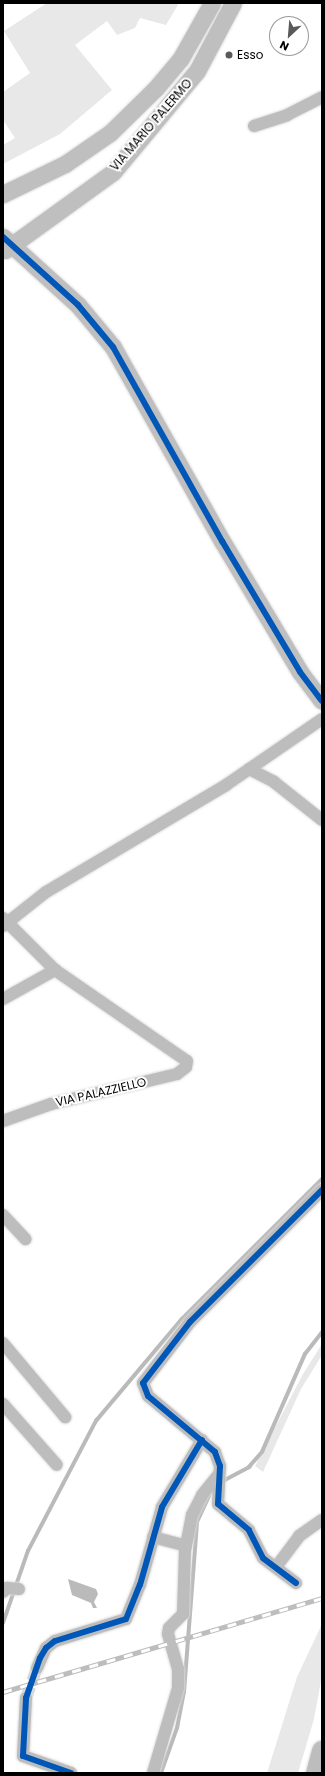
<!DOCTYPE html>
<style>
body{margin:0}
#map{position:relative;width:325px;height:1776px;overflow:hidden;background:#fff;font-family:Poppins,sans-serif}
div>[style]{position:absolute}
.green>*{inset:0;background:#e8e8e8}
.water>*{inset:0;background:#bababa}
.stream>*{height:3.5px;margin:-1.75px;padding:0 1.75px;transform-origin:1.75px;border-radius:1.75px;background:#bababa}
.street-tunnel>*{height:12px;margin-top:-6px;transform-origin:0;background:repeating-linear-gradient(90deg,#d9d9d9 0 12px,transparent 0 18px)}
.roads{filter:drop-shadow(0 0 1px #dbdbdb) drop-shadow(0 0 1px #dbdbdb)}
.street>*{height:12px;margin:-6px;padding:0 6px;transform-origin:6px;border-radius:6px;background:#bdbdbd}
.secondary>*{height:17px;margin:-8.5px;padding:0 8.5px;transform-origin:8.5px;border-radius:8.5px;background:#bfbfbf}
.highway>*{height:21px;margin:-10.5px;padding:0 10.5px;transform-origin:10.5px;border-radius:10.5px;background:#bdbdbd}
.rail>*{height:4.5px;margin-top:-2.25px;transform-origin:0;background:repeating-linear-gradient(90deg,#fff 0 9px,#bdbdbd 0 18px);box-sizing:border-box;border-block:1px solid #bdbdbd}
.cycleway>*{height:6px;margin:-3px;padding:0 3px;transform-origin:3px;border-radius:3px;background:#0057b8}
.dots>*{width:11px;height:11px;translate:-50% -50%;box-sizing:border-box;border:2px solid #fff;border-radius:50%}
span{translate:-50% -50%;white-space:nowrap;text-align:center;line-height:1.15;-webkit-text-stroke:4px #fff;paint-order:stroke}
.poi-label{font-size:12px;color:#000}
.left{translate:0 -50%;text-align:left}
.street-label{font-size:12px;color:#000}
.frame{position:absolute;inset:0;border:4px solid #000;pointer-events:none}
.north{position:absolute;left:269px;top:16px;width:40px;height:40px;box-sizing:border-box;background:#fff;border:1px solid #999;border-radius:50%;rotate:206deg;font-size:11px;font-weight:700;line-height:16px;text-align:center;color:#000}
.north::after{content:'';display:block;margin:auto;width:14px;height:18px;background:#595959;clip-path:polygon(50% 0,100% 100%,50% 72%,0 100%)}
</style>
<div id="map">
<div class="green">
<i style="clip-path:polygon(47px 3px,179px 3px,166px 25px,140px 18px,135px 28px,117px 35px,107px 21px,75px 45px,112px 90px,60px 134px,3px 164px,3px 145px,15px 138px,3px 120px,3px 92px,30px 73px,4px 31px)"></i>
<i style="clip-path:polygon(322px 1344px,322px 1355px,301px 1389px,263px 1472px,255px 1466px,303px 1374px)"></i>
<i style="clip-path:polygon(322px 1624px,322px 1675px,314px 1719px,298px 1773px,267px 1773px,297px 1677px)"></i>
</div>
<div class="water">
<i style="clip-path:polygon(68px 1579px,96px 1589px,98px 1594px,94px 1602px,97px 1608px,93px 1608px,91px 1603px,72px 1595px)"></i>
</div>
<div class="stream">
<i style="left:223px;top:1481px;width:30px;rotate:-28deg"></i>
<i style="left:249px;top:1467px;width:20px;rotate:-49deg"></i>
<i style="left:262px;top:1452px;width:107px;rotate:-66.3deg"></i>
<i style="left:305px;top:1354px;width:28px;rotate:-52deg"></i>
<i style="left:3px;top:1623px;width:76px;rotate:-70.9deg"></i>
<i style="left:28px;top:1551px;width:147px;rotate:-62.4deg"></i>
<i style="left:96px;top:1421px;width:133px;rotate:-49.9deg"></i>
<i style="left:182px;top:1319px;width:198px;rotate:-45deg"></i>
<i style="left:161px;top:1773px;width:48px;rotate:-70.4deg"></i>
<i style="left:177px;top:1728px;width:37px;rotate:-79deg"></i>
<i style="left:184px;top:1692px;width:170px;rotate:-85.6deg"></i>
<i style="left:197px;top:1522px;width:33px;rotate:-65deg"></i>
</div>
<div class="street-tunnel">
<i style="left:26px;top:1698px;width:32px;rotate:-70deg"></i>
</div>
<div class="roads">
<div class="street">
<i style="left:254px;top:126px;width:35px;rotate:-18deg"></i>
<i style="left:287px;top:115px;width:39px;rotate:-27deg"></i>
<i style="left:249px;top:769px;width:28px;rotate:27deg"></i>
<i style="left:274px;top:782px;width:61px;rotate:38.4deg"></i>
<i style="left:3px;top:918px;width:74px;rotate:45deg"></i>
<i style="left:55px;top:970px;width:160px;rotate:34.6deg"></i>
<i style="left:187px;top:1061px;width:6px;rotate:99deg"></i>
<i style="left:186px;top:1067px;width:11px;rotate:142deg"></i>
<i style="left:177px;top:1074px;width:130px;rotate:166.6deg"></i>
<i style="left:51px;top:1104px;width:51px;rotate:160.5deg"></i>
<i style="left:3px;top:926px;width:55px;rotate:-38.3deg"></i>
<i style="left:46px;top:892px;width:209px;rotate:-30.7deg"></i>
<i style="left:226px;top:785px;width:116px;rotate:-34.5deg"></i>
<i style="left:3px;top:999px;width:60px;rotate:-29.1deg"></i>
<i style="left:3px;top:1215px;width:33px;rotate:47deg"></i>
<i style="left:3px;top:1343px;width:97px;rotate:50deg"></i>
<i style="left:3px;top:1404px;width:81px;rotate:48.5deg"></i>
<i style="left:153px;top:1537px;width:34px;rotate:15deg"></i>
<i style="left:276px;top:1567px;width:39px;rotate:-53deg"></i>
<i style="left:299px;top:1536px;width:28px;rotate:-35deg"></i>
<i style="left:296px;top:1583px;width:41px;rotate:-142.9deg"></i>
<i style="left:263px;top:1558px;width:31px;rotate:-117deg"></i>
<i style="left:249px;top:1530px;width:40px;rotate:-140deg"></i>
<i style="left:218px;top:1504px;width:38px;rotate:-87deg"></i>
<i style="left:220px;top:1466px;width:15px;rotate:-110deg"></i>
<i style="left:215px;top:1452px;width:87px;rotate:-140.1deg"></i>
<i style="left:148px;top:1396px;width:14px;rotate:-111deg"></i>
<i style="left:143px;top:1383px;width:77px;rotate:-52.4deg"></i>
<i style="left:190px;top:1322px;width:187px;rotate:-45deg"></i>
<i style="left:3px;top:1592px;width:6px;rotate:-45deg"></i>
<i style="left:7px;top:1588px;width:12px;rotate:5deg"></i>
<i style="left:37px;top:1668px;width:22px;rotate:-66deg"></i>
<i style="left:46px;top:1648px;width:11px;rotate:-38deg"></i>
<i style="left:55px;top:1641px;width:74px;rotate:-17.2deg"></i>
<i style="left:126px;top:1619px;width:37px;rotate:-68deg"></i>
<i style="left:140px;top:1585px;width:81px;rotate:-74.2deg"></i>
<i style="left:162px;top:1507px;width:78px;rotate:-59.2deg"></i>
<i style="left:26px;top:1698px;width:58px;rotate:93deg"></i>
<i style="left:23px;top:1756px;width:51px;rotate:19.5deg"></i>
<i style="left:153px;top:1773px;width:89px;rotate:-73.6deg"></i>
<i style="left:178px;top:1688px;width:19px;rotate:-90deg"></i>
<i style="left:178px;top:1669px;width:36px;rotate:-106deg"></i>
<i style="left:168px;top:1634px;width:6px;rotate:-81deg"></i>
<i style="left:169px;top:1628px;width:20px;rotate:-45deg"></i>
<i style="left:183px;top:1614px;width:63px;rotate:-88.2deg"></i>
<i style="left:185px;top:1551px;width:37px;rotate:-79deg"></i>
<i style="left:192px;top:1515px;width:22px;rotate:-63deg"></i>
<i style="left:202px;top:1495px;width:27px;rotate:-51deg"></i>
</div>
<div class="secondary">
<i style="left:3px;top:194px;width:69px;rotate:-25.8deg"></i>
<i style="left:65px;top:164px;width:55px;rotate:-34.6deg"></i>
<i style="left:110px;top:133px;width:64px;rotate:-44.4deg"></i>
<i style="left:156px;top:88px;width:39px;rotate:-50deg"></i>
<i style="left:181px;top:58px;width:63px;rotate:-60.6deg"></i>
<i style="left:3px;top:237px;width:101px;rotate:42.2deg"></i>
<i style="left:78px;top:305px;width:55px;rotate:50.2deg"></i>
<i style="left:113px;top:347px;width:223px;rotate:60.7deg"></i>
<i style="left:222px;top:541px;width:152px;rotate:59.2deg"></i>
<i style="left:300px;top:672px;width:36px;rotate:53deg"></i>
<i style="left:5px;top:250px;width:133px;rotate:-35.8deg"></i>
<i style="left:113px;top:172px;width:131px;rotate:-50.3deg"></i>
<i style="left:197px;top:71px;width:77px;rotate:-62.1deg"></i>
</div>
<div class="highway">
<i style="left:316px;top:1773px;width:23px;rotate:-75deg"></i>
</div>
</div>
<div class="rail">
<i style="left:3px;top:1692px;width:333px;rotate:-16.4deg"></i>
</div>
<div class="cycleway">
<i style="left:3px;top:237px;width:101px;rotate:42.2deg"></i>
<i style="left:78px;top:305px;width:55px;rotate:50.2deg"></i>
<i style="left:113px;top:347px;width:223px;rotate:60.7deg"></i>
<i style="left:222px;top:541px;width:152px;rotate:59.2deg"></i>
<i style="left:300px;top:672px;width:36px;rotate:53deg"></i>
<i style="left:296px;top:1583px;width:41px;rotate:-142.9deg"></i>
<i style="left:263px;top:1558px;width:31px;rotate:-117deg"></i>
<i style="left:249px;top:1530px;width:40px;rotate:-140deg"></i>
<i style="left:218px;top:1504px;width:38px;rotate:-87deg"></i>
<i style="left:220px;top:1466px;width:15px;rotate:-110deg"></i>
<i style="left:215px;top:1452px;width:87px;rotate:-140.1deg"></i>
<i style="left:148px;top:1396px;width:14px;rotate:-111deg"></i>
<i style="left:143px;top:1383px;width:77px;rotate:-52.4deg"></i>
<i style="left:190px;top:1322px;width:187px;rotate:-45deg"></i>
<i style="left:71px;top:1773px;width:51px;rotate:-160.5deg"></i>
<i style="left:23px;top:1756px;width:58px;rotate:-87deg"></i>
<i style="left:26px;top:1698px;width:42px;rotate:-70.7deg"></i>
<i style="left:40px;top:1658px;width:12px;rotate:-59deg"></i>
<i style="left:46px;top:1648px;width:11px;rotate:-38deg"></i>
<i style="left:55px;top:1641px;width:74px;rotate:-17.2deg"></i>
<i style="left:126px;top:1619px;width:37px;rotate:-68deg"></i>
<i style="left:140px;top:1585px;width:81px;rotate:-74.2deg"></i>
<i style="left:162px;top:1507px;width:78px;rotate:-59.2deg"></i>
</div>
<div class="dots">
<i style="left:229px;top:55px;background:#595959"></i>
</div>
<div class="poi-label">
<span class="left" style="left:237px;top:55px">Esso</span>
</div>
<div class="street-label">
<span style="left:151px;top:125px;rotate:-49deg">VIA MARIO PALERMO</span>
<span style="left:101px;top:1092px;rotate:-13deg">VIA PALAZZIELLO</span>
</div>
<div class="frame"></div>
<div class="north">N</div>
</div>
